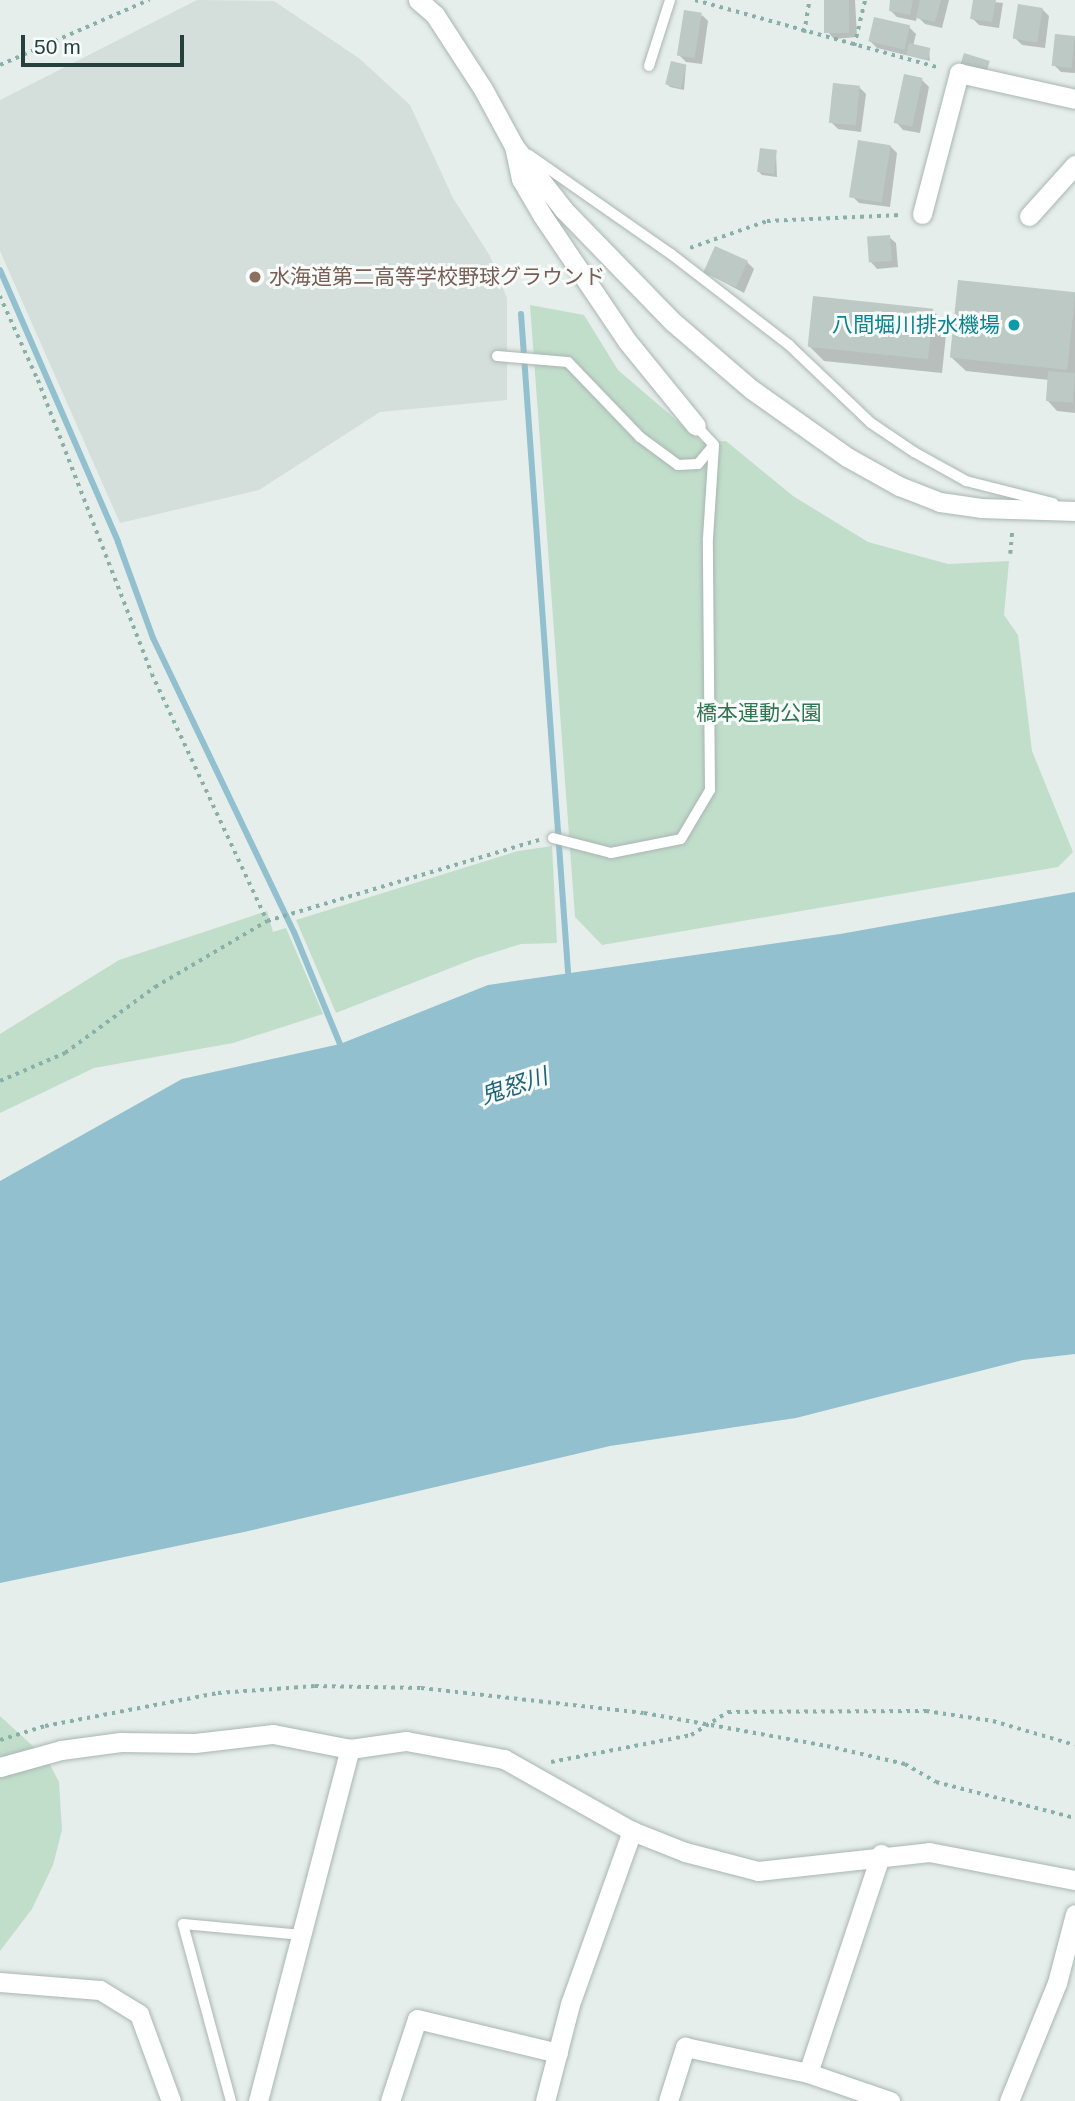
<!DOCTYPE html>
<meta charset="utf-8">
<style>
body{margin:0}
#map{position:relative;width:1075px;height:2101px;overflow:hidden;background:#e6eeeb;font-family:Helvetica,"Noto Sans JP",sans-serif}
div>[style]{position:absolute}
.built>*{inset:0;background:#d4dedb}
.green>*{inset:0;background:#c1decb}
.water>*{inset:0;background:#92c0cf}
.shadow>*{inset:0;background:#0003}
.stream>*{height:6px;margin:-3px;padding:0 3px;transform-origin:3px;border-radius:3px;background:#92c0cf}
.building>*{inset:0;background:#bcc9c5;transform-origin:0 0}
.path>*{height:3.5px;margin-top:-1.75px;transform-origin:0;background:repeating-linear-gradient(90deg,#89b0a7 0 3.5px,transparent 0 8.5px)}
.roads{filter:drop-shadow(0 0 2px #a9b6b3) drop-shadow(0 0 2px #a9b6b3)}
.lane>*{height:10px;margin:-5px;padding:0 5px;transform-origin:5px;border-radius:5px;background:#fff}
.street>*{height:19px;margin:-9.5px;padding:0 9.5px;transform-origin:9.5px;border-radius:9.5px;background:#fff}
.dots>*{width:19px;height:19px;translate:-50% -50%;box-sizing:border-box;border:4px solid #f7fbf9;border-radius:50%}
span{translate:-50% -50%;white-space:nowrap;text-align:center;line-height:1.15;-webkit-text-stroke:6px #f7fbf9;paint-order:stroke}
.education-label{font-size:21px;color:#785e54}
.left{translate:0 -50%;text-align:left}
.culture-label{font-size:21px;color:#0d838f}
.right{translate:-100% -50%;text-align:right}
.park-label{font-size:21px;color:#327552}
.water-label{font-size:23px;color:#226379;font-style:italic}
.scale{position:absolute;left:21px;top:35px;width:163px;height:32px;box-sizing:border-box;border:4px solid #26403b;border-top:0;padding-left:9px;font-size:21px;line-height:24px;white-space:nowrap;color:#26403b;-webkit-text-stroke:5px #f7fbf9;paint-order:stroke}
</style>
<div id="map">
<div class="built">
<i style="clip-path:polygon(197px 0,274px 1px,360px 59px,410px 105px,453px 198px,490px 256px,507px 298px,507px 400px,380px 412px,259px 490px,120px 523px,0 251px,0 100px)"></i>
</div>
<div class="green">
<i style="clip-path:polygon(530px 305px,584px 315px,618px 370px,702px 442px,726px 441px,793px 496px,868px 542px,948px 564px,1009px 561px,1004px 615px,1018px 635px,1032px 751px,1073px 852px,1058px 867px,602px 945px,575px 917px)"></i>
<i style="clip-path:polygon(552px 846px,557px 943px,521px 944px,476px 958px,336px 1013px,296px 920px,518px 851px)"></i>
<i style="clip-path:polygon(267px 911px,273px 932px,286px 928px,323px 1014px,233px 1043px,94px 1068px,0 1113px,0 1034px,119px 960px)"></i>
<i style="clip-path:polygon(0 1716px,47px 1759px,59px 1782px,62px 1830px,53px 1865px,32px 1909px,0 1951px)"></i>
</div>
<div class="water">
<i style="clip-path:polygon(1075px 892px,1075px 1354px,1023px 1360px,796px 1418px,610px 1446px,244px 1532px,0 1583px,0 1181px,182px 1079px,340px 1044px,488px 985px,840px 934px)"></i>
</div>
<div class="shadow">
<i style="clip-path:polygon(826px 0,855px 0,857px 37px,834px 39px,828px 32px)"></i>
<i style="clip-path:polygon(892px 0,949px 0,942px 28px,925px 24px,917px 16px,916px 21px,897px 17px,890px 10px)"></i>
<i style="clip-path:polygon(975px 0,1003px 3px,999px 28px,979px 25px,972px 18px)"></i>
<i style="clip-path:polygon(1042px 9px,1049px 16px,1045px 48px,1022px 45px,1015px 38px)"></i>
<i style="clip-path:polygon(702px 15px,708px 21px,702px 64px,686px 62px,679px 55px)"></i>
<i style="clip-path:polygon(909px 27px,916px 34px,913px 46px,929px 50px,930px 61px,877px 48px,870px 41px)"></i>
<i style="clip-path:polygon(1056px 36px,1075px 38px,1075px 73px,1061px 72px,1054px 65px)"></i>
<i style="clip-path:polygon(686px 66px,684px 90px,670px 87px,667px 84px)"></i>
<i style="clip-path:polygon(922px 80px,929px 87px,920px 133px,903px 130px,897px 123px)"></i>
<i style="clip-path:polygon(859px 87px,866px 94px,861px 132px,838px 129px,831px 122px)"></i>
<i style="clip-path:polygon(890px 146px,897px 153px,890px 207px,859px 203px,852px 196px)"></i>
<i style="clip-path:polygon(776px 152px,777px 177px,762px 175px,759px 172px)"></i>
<i style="clip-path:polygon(889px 237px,896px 243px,898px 267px,877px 269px,871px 262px)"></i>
<i style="clip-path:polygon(747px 262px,754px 269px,744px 293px,705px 272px)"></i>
<i style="clip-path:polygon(1075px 294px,1075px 413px,1057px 411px,1047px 400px,1049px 380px,966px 371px,951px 357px)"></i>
<i style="clip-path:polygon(933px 311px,947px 325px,942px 373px,824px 361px,809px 346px)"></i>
</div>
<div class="stream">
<i style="left:0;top:270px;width:296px;rotate:66.5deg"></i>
<i style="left:118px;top:542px;width:102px;rotate:70deg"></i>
<i style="left:153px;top:638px;width:326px;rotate:64.4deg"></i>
<i style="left:294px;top:932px;width:121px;rotate:67.7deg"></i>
<i style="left:521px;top:314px;width:660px;rotate:85.91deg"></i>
</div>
<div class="building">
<i style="left:824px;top:0;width:25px;height:33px"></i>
<i style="clip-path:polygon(890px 0,913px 0,910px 15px,889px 11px)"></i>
<i style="clip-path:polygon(920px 0,941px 0,935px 22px,916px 18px)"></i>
<i style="clip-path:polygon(973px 0,996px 0,992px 22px,970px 19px)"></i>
<i style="left:1018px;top:4px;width:25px;height:35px;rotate:9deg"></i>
<i style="left:684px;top:10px;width:18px;height:46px;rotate:9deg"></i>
<i style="left:874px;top:17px;width:37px;height:25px;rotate:13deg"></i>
<i style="left:1055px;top:34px;width:20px;height:32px;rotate:6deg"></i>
<i style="left:909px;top:43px;width:22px;height:12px;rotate:13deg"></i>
<i style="left:964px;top:53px;width:27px;height:16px;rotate:17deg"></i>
<i style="left:671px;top:61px;width:16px;height:24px;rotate:14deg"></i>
<i style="left:904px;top:74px;width:19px;height:50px;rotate:12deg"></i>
<i style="left:833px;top:83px;width:27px;height:40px;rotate:6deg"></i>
<i style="left:858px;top:140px;width:33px;height:58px;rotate:9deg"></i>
<i style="left:760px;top:148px;width:17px;height:24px;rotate:7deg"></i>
<i style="left:890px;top:235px;width:26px;height:23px;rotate:86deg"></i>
<i style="left:715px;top:246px;width:36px;height:29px;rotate:24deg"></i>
<i style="left:958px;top:280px;width:118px;height:78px;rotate:6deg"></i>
<i style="left:813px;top:296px;width:121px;height:51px;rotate:6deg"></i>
<i style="left:1048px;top:371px;width:27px;height:30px;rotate:4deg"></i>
</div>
<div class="path">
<i style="left:695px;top:0;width:254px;rotate:15.5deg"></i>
<i style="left:804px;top:33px;width:33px;rotate:-81deg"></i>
<i style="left:854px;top:46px;width:47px;rotate:-76.6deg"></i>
<i style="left:0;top:65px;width:163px;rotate:-23.6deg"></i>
<i style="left:690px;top:248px;width:82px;rotate:-19.3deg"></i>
<i style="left:767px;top:221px;width:134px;rotate:-2.6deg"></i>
<i style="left:0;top:296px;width:92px;rotate:65.7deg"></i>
<i style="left:38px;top:380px;width:315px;rotate:68.8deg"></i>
<i style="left:152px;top:674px;width:272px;rotate:65deg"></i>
<i style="left:1010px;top:554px;width:25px;rotate:-85deg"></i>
<i style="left:0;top:1081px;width:71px;rotate:-23.3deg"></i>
<i style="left:65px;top:1053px;width:112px;rotate:-36.3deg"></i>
<i style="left:155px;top:987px;width:130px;rotate:-30.5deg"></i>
<i style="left:267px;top:921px;width:284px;rotate:-16.6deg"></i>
<i style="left:0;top:1740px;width:47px;rotate:-17.3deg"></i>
<i style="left:45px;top:1726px;width:176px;rotate:-10.8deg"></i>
<i style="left:218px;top:1693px;width:97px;rotate:-4.1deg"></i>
<i style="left:315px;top:1686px;width:106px;rotate:1.1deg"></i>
<i style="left:421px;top:1688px;width:224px;rotate:6.4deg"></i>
<i style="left:644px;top:1713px;width:186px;rotate:10.2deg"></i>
<i style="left:827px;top:1746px;width:80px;rotate:13deg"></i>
<i style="left:905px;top:1764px;width:36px;rotate:30deg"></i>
<i style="left:936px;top:1782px;width:144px;rotate:14.5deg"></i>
<i style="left:551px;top:1762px;width:143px;rotate:-10.9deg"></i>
<i style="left:691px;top:1735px;width:44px;rotate:-31.9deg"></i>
<i style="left:728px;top:1712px;width:198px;rotate:-0.3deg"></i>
<i style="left:926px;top:1711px;width:68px;rotate:8.5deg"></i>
<i style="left:993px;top:1721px;width:85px;rotate:16.3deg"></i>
</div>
<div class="roads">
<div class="lane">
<i style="left:649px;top:66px;width:69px;rotate:-72.3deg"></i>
<i style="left:529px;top:155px;width:173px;rotate:34.9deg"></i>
<i style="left:671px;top:254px;width:149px;rotate:37.6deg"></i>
<i style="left:789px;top:345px;width:113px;rotate:43.6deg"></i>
<i style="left:871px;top:423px;width:52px;rotate:34deg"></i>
<i style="left:914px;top:452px;width:60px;rotate:29.1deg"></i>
<i style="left:966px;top:481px;width:90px;rotate:14.2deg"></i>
<i style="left:497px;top:356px;width:71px;rotate:4.8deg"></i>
<i style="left:568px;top:362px;width:104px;rotate:46.2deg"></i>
<i style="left:640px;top:437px;width:47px;rotate:36.4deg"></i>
<i style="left:678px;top:465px;width:20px;rotate:-3deg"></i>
<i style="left:698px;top:464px;width:23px;rotate:-50deg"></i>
<i style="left:553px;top:838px;width:60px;rotate:14.5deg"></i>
<i style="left:611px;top:853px;width:71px;rotate:-11.3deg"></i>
<i style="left:681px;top:839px;width:57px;rotate:-59.4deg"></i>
<i style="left:710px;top:790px;width:252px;rotate:-90.5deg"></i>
<i style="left:708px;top:538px;width:93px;rotate:-86.3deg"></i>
<i style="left:714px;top:445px;width:26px;rotate:-133deg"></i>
<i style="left:231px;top:2101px;width:183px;rotate:-105.2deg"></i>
<i style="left:183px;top:1924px;width:120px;rotate:5.3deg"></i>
</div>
<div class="street">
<i style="left:418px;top:0;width:23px;rotate:41deg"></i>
<i style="left:435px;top:15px;width:88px;rotate:57deg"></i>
<i style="left:483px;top:89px;width:65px;rotate:61.5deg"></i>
<i style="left:514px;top:146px;width:34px;rotate:78deg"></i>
<i style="left:521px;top:179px;width:42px;rotate:59.7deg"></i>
<i style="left:542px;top:215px;width:152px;rotate:56deg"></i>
<i style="left:627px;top:341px;width:109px;rotate:50.9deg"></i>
<i style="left:514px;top:146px;width:81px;rotate:52deg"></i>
<i style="left:564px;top:210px;width:156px;rotate:45.8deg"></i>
<i style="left:673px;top:322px;width:103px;rotate:40.7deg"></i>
<i style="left:751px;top:389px;width:118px;rotate:35.3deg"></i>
<i style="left:847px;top:457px;width:60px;rotate:29.1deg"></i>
<i style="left:899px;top:486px;width:44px;rotate:21.3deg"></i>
<i style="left:940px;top:502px;width:41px;rotate:8.3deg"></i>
<i style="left:981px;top:508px;width:94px;rotate:1.8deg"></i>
<i style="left:922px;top:214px;width:146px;rotate:-75.3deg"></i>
<i style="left:959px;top:73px;width:119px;rotate:12.6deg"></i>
<i style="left:1029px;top:216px;width:69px;rotate:-48deg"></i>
<i style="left:0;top:1767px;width:63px;rotate:-15.6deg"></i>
<i style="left:61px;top:1750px;width:60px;rotate:-7.7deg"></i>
<i style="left:120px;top:1742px;width:75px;rotate:0.8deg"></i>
<i style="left:195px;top:1743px;width:79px;rotate:-6.6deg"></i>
<i style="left:273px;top:1734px;width:78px;rotate:11deg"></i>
<i style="left:350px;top:1749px;width:57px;rotate:-8.1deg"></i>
<i style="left:406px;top:1741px;width:100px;rotate:10.4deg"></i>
<i style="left:504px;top:1759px;width:147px;rotate:29.4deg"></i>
<i style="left:632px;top:1831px;width:57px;rotate:21.6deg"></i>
<i style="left:685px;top:1852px;width:75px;rotate:14.6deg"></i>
<i style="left:758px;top:1871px;width:172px;rotate:-6.3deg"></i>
<i style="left:929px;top:1852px;width:149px;rotate:10.9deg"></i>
<i style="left:0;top:1982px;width:100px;rotate:4.6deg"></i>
<i style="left:100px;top:1990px;width:46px;rotate:31.6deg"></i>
<i style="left:139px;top:2014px;width:93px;rotate:69.8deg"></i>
<i style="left:808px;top:2073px;width:231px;rotate:-71.6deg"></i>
<i style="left:258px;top:2101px;width:364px;rotate:-75.4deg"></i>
<i style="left:390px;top:2101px;width:86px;rotate:-71.8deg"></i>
<i style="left:417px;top:2019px;width:145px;rotate:13.6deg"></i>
<i style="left:545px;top:2101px;width:100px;rotate:-75.5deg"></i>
<i style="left:570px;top:2004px;width:184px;rotate:-70.3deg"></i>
<i style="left:668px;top:2101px;width:57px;rotate:-72.5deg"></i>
<i style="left:685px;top:2047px;width:126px;rotate:11.9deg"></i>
<i style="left:808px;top:2073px;width:87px;rotate:18.9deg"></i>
<i style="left:1009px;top:2101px;width:127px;rotate:-67.9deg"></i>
<i style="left:1057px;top:1983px;width:71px;rotate:-75.4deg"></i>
</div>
</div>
<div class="dots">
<i style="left:255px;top:277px;background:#8d6e63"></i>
<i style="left:1014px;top:325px;background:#0f9aa8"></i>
</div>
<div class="education-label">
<span class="left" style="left:269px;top:277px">水海道第二高等学校野球グラウンド</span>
</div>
<div class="culture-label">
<span class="right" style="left:1000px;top:325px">八間堀川排水機場</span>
</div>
<div class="park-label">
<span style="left:759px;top:713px">橋本運動公園</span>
</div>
<div class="water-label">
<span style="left:514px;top:1086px;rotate:-18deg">鬼怒川</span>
</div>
<div class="scale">50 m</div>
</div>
